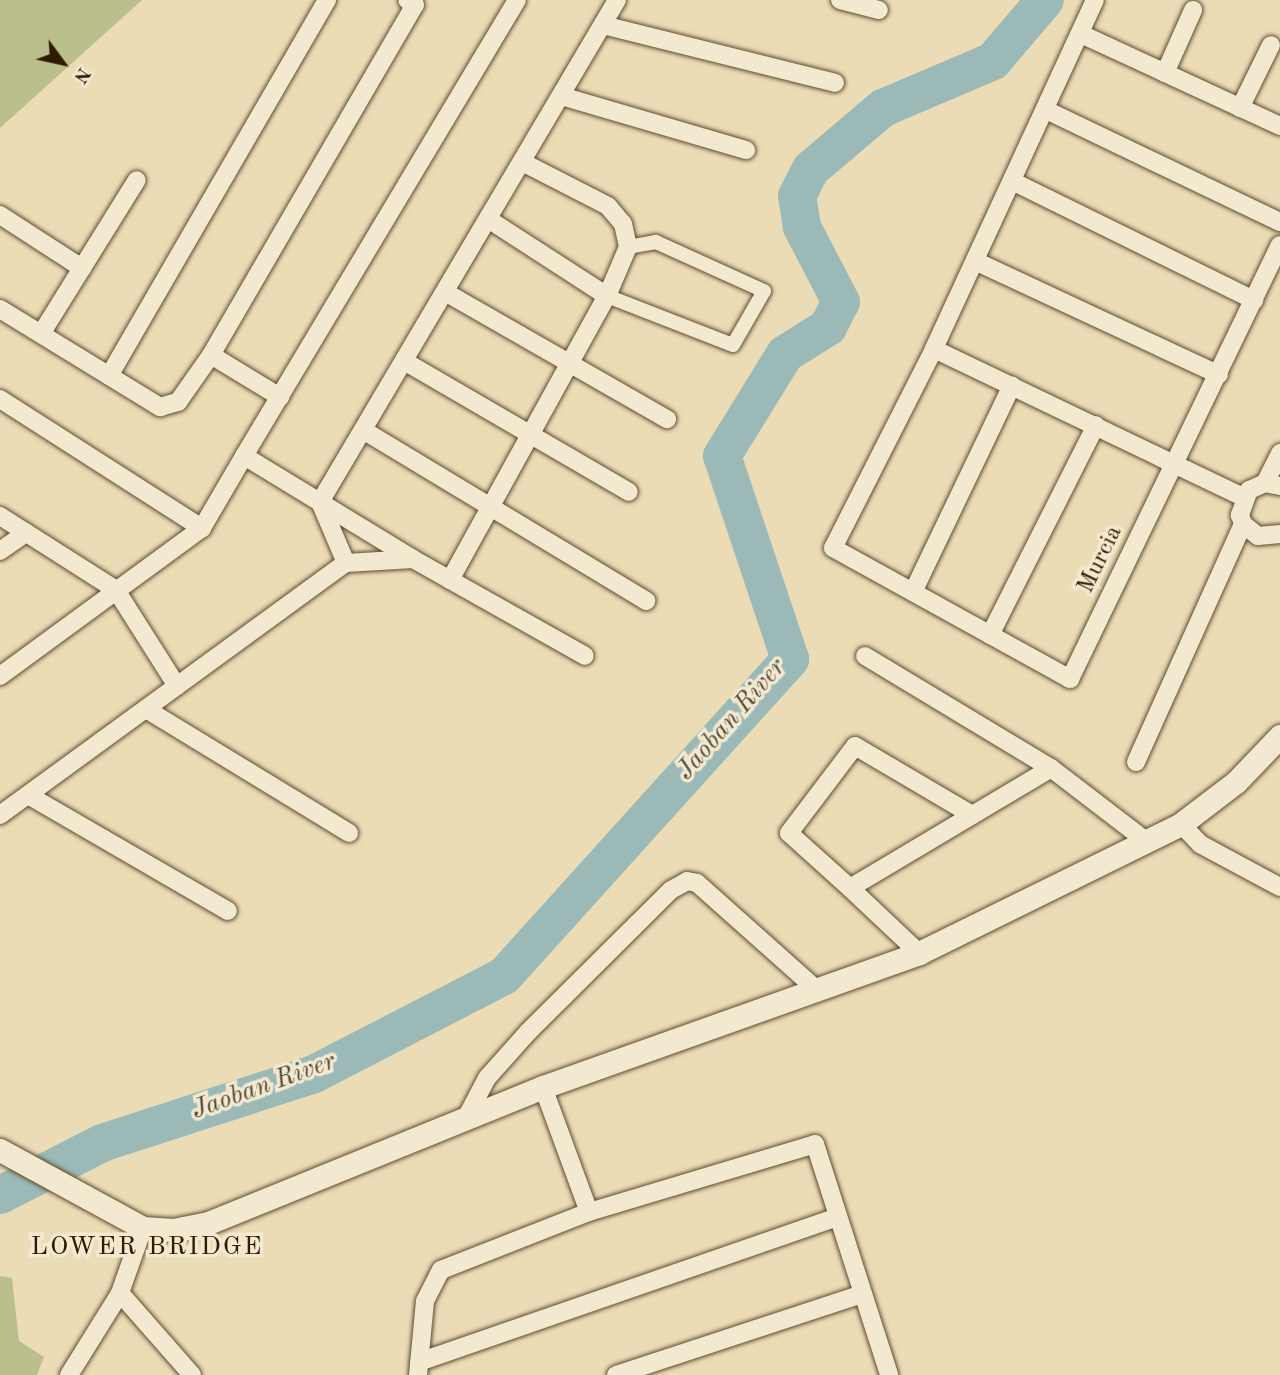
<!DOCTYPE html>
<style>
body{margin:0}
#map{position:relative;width:1280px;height:1375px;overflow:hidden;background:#ecdcb6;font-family:"Old Standard TT",serif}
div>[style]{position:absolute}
.green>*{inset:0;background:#bbbf8c}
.river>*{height:38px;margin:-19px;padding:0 19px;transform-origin:19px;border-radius:19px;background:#9bbab7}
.roads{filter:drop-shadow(0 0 2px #5f4b2e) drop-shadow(0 0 2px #5f4b2e)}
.pedestrian>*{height:14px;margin:-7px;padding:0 7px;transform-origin:7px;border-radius:7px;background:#f3e8d0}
.minor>*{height:18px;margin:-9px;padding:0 9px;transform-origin:9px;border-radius:9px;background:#f3e8d0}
.tertiary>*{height:23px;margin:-11.5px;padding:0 11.5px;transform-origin:11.5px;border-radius:11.5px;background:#f3e8d0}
span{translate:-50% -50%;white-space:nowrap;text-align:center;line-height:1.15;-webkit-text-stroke:7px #f3e8d0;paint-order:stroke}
.street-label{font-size:24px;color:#301b01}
.water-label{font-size:26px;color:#504b38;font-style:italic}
.neighbourhood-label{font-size:26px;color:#301b01;letter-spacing:2px}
.north{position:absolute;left:28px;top:28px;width:70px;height:70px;-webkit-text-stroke:5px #f3e8d0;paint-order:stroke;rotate:123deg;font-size:19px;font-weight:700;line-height:28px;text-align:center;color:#301b01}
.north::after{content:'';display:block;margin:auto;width:24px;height:32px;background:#301b01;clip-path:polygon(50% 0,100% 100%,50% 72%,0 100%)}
</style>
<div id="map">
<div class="green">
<i style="clip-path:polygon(0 0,142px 0,0 128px)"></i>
<i style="clip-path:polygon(0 1276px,12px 1278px,19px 1341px,44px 1357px,37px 1375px,0 1375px)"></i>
</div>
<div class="river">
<i style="left:0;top:1195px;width:114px;rotate:-27deg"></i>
<i style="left:102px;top:1143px;width:223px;rotate:-18deg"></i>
<i style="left:314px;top:1074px;width:214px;rotate:-27.3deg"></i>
<i style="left:504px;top:976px;width:427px;rotate:-47.9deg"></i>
<i style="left:790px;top:659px;width:214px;rotate:-108.5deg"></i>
<i style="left:722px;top:456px;width:120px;rotate:-58.3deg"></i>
<i style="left:785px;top:354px;width:51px;rotate:-32.1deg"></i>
<i style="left:828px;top:327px;width:28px;rotate:-63deg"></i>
<i style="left:841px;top:302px;width:85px;rotate:-117.5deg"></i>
<i style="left:802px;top:227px;width:31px;rotate:-99deg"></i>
<i style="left:797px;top:196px;width:30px;rotate:-63deg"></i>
<i style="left:811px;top:169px;width:94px;rotate:-40.3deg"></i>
<i style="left:883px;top:108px;width:120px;rotate:-23.1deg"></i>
<i style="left:993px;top:61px;width:80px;rotate:-49.6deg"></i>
</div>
<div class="roads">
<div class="pedestrian">
<i style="left:607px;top:296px;width:135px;rotate:21.3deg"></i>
<i style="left:733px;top:345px;width:62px;rotate:-60.1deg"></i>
<i style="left:764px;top:291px;width:119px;rotate:-155.6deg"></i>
<i style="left:656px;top:242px;width:28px;rotate:170deg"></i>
</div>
<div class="minor">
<i style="left:840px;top:0;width:40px;rotate:14.4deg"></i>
<i style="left:1095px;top:0;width:384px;rotate:114.8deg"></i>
<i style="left:934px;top:349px;width:223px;rotate:116.9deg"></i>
<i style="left:833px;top:548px;width:271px;rotate:28.9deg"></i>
<i style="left:1070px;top:679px;width:482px;rotate:-64.2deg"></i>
<i style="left:603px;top:25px;width:239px;rotate:14deg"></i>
<i style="left:1081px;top:34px;width:219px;rotate:24.8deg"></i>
<i style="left:1165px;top:73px;width:69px;rotate:-66deg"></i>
<i style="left:561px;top:96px;width:193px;rotate:16.3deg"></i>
<i style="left:1240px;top:108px;width:70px;rotate:-63.8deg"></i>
<i style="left:1046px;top:110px;width:259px;rotate:25.6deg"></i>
<i style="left:1012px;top:181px;width:270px;rotate:26.2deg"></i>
<i style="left:0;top:215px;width:98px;rotate:32.9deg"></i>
<i style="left:488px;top:219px;width:142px;rotate:32.9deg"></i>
<i style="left:975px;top:261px;width:269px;rotate:25deg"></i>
<i style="left:445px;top:292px;width:256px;rotate:29.8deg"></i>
<i style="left:0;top:309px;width:188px;rotate:31.5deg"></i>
<i style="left:160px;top:407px;width:19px;rotate:-16deg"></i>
<i style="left:178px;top:402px;width:57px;rotate:-54.9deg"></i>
<i style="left:211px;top:355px;width:81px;rotate:31.3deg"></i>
<i style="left:41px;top:334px;width:181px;rotate:-58.1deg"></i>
<i style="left:934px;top:349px;width:343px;rotate:25.6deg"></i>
<i style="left:211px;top:355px;width:405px;rotate:-59.8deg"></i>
<i style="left:415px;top:5px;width:9px;rotate:-148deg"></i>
<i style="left:404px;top:361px;width:260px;rotate:30.2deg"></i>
<i style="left:109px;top:376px;width:435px;rotate:-59.9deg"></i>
<i style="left:0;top:399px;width:240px;rotate:32.6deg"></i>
<i style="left:363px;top:430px;width:331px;rotate:31.1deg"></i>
<i style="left:1265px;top:483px;width:34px;rotate:-63deg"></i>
<i style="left:1280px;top:486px;width:15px;rotate:-169deg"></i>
<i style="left:1265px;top:483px;width:17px;rotate:156deg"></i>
<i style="left:1249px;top:490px;width:27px;rotate:110deg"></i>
<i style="left:1240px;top:515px;width:9px;rotate:72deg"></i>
<i style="left:1243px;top:524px;width:19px;rotate:39deg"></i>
<i style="left:1258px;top:536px;width:22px;rotate:-5deg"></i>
<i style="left:0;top:516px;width:138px;rotate:32.5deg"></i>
<i style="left:116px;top:590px;width:114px;rotate:57.6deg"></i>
<i style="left:0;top:551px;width:32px;rotate:-35deg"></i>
<i style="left:413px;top:559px;width:198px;rotate:-148.6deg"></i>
<i style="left:244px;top:456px;width:531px;rotate:-59.09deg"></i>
<i style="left:346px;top:563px;width:66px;rotate:-113.1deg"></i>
<i style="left:320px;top:502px;width:583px;rotate:-59.39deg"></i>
<i style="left:450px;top:580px;width:325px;rotate:-61.1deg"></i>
<i style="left:607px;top:296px;width:53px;rotate:-66.8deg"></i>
<i style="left:628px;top:247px;width:24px;rotate:-102deg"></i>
<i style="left:623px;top:224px;width:23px;rotate:-130deg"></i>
<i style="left:608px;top:206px;width:97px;rotate:-152.9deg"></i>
<i style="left:913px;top:592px;width:229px;rotate:-64.4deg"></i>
<i style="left:990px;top:635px;width:235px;rotate:-63.2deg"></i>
<i style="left:865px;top:656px;width:217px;rotate:31.1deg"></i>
<i style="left:1051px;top:768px;width:120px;rotate:37.5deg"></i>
<i style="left:0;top:676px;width:250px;rotate:-36.2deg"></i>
<i style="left:202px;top:528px;width:83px;rotate:-59.7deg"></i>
<i style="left:146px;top:709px;width:238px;rotate:31.4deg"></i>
<i style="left:1136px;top:762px;width:261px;rotate:-65.8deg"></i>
<i style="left:28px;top:795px;width:231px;rotate:30.1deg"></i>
<i style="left:0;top:815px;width:428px;rotate:-36.1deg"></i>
<i style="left:346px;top:563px;width:67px;rotate:-3.4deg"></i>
<i style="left:413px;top:559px;width:197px;rotate:29.4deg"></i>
<i style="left:1181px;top:824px;width:28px;rotate:46deg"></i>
<i style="left:1200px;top:844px;width:91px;rotate:28.3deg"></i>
<i style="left:850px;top:888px;width:82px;rotate:-138deg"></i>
<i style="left:789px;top:833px;width:109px;rotate:-52.8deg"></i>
<i style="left:855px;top:746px;width:136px;rotate:30.5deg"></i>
<i style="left:919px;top:953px;width:95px;rotate:-136.7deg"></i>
<i style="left:850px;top:888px;width:234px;rotate:-30.8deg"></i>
<i style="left:543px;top:1087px;width:133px;rotate:69.8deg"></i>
<i style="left:466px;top:1118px;width:45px;rotate:-62.3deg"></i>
<i style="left:487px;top:1078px;width:62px;rotate:-48.3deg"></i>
<i style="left:528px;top:1032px;width:202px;rotate:-44.8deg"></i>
<i style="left:671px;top:890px;width:18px;rotate:-29deg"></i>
<i style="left:687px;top:881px;width:10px;rotate:11deg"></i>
<i style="left:697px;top:883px;width:161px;rotate:41.7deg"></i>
<i style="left:143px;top:1228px;width:69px;rotate:109.5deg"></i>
<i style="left:120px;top:1293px;width:109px;rotate:48.7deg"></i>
<i style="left:419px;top:1362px;width:443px;rotate:-19.1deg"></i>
<i style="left:69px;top:1375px;width:97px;rotate:-58.1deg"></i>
<i style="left:418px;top:1375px;width:74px;rotate:-84.6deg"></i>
<i style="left:425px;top:1301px;width:35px;rotate:-63deg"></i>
<i style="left:441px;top:1270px;width:159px;rotate:-21.4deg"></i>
<i style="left:589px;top:1212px;width:236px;rotate:-16.7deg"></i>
<i style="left:815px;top:1144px;width:243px;rotate:72.2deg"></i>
<i style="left:616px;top:1375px;width:260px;rotate:-18.2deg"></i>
</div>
<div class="tertiary">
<i style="left:0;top:1150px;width:163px;rotate:28.6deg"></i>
<i style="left:143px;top:1228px;width:30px;rotate:4deg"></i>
<i style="left:173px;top:1230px;width:36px;rotate:-11deg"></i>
<i style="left:208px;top:1223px;width:362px;rotate:-22.1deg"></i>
<i style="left:543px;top:1087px;width:399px;rotate:-19.6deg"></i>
<i style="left:919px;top:953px;width:292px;rotate:-26.2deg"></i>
<i style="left:1181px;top:824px;width:69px;rotate:-37.4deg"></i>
<i style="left:1236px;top:782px;width:64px;rotate:-46.3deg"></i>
</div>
</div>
<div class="street-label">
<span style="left:1101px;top:560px;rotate:-64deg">Murcia</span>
</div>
<div class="water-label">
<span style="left:732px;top:720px;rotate:-49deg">Jaoban River</span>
<span style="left:264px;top:1087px;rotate:-20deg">Jaoban River</span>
</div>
<div class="neighbourhood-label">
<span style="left:147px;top:1248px">LOWER BRIDGE</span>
</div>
<div class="north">N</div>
</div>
